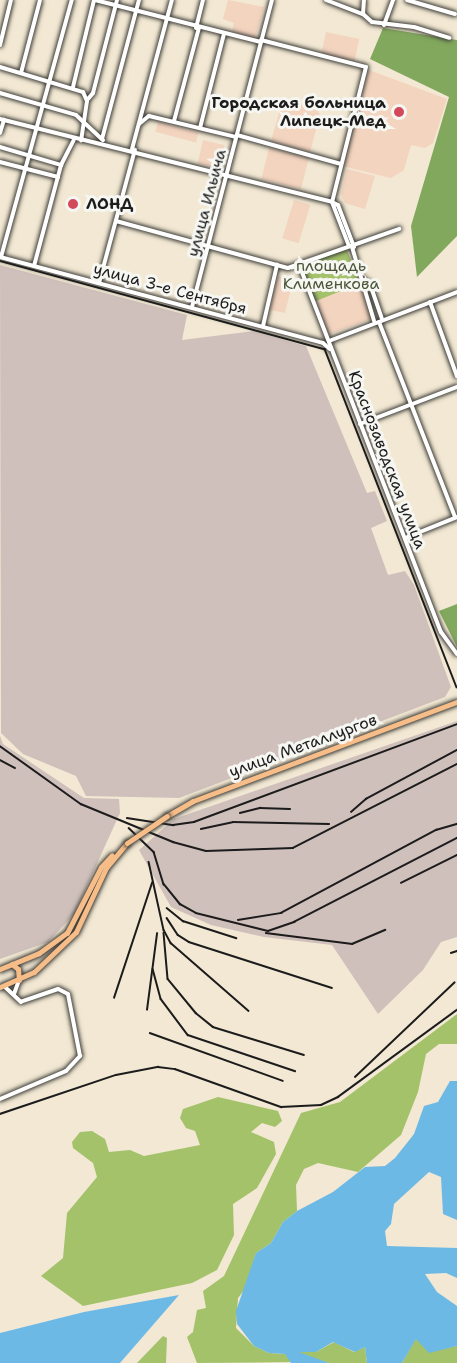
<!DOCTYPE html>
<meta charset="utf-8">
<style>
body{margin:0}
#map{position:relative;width:457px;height:1363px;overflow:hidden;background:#f2e8d3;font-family:"Shantell Sans",sans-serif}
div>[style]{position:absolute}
.built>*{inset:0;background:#f3d4bf;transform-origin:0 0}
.industrial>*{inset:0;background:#cfc0bb}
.green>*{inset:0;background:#a3c26a;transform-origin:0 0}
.forest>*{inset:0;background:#82a85e}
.water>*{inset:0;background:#6db9e6}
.roads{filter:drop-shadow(0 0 2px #3c3b37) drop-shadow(0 0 2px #3c3b37)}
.minor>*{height:4px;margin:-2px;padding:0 2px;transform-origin:2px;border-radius:2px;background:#fff}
.major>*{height:5px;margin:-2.5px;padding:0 2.5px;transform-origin:2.5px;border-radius:2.5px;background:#f7bd88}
.tram>*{height:1.5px;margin:-0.75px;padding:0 0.75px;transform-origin:0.75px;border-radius:0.75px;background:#1c1c1c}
.rail>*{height:1.5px;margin:-0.75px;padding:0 0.75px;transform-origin:0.75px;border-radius:0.75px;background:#1c1c1c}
.bridges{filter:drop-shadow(0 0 2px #3c3b37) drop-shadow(0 0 2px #3c3b37)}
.major-bridge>*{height:5px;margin:-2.5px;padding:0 2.5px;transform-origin:2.5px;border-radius:2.5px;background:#f7bd88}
.dots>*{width:16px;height:16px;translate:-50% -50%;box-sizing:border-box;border:3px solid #f6f6f2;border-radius:50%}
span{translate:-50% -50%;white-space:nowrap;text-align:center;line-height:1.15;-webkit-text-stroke:6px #f6f6f2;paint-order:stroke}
.poi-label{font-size:16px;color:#1c1c1c;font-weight:700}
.right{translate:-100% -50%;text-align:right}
.left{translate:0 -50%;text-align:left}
.street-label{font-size:16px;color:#1c1c1c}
.park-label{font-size:16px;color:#4b5637}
</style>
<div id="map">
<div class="built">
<i style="clip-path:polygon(228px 0,264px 7px,255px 39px,232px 32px,234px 23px,223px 19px)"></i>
<i style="left:326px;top:32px;width:34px;height:23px;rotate:12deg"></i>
<i style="clip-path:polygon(369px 70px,447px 99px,433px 143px,425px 148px,411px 145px,404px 170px,391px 178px,342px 166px)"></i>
<i style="clip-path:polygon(297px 103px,316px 108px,320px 115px,310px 152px,271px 141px,281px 106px,295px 110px)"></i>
<i style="left:158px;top:122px;width:42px;height:10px;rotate:15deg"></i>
<i style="left:203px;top:140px;width:22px;height:24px;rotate:13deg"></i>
<i style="left:269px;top:148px;width:41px;height:32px;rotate:14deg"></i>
<i style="clip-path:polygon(347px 169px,375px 176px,365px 209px,345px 203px,341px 194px)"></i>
<i style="left:294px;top:200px;width:17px;height:40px;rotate:17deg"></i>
<i style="clip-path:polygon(278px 276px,287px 279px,290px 293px,285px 313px,270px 310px)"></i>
<i style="left:359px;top:284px;width:37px;height:46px;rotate:70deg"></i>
</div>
<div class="industrial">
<i style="clip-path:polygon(0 265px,187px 315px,182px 340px,254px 331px,306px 346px,367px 493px,375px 491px,387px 521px,371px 528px,388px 575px,405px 571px,414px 585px,451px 687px,445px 697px,179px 798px,86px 796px,76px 776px,23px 754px,1px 733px)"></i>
<i style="clip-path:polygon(457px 721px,457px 937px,441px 942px,423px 970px,378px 1014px,332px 945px,264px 937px,211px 925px,171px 907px,139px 850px,174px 819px)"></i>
<i style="clip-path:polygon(0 736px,3px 744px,84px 798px,119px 799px,120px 813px,74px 914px,48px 942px,0 959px)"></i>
</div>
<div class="green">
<i style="left:346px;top:248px;width:38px;height:49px;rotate:68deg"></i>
<i style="clip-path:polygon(457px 1014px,457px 1044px,439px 1044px,426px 1054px,418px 1092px,401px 1135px,358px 1172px,318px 1163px,304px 1169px,296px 1185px,297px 1211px,283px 1222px,271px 1243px,256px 1253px,247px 1286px,238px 1298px,236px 1328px,254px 1346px,269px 1353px,285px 1354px,292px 1362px,197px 1363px,187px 1337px,193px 1332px,197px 1310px,206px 1308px,203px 1291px,224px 1276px,301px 1113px,340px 1102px)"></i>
<i style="clip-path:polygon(218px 1097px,278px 1111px,282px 1121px,275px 1127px,262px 1123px,251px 1132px,274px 1142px,276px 1154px,257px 1188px,233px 1204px,234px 1235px,217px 1270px,192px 1283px,83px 1306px,41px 1276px,63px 1258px,67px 1213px,97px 1177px,93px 1163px,73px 1148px,72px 1142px,80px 1132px,92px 1131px,105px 1139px,109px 1152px,130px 1150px,144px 1156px,200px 1145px,195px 1131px,186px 1128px,180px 1118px,183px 1109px)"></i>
<i style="clip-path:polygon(163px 1336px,167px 1338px,166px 1363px,137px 1363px)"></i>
<i style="clip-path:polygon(416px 1338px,429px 1352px,457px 1346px,457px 1363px,402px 1363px)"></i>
<i style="clip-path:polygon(334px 1342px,354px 1352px,365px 1347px,367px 1363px,329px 1363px,300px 1356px,298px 1352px,316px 1352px)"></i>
</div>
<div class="forest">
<i style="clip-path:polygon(383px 28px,457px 40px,457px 236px,417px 277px,411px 226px,449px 97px,370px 59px)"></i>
<i style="clip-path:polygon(457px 604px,457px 647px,439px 611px)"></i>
</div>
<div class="water">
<i style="clip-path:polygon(450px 1081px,457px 1081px,457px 1220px,443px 1214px,441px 1177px,429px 1172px,394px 1204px,391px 1224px,385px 1231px,387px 1246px,457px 1248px,457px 1278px,446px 1273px,425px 1274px,437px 1292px,457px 1306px,457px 1346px,429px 1353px,416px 1339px,402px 1363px,367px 1363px,365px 1347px,355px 1352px,333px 1342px,316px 1352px,299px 1352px,329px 1363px,291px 1363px,285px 1354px,269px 1353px,254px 1346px,237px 1324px,236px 1311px,256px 1253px,271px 1243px,283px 1222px,297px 1211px,333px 1192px,365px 1167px,385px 1166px,395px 1158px,414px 1134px,424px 1106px,438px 1102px)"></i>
<i style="clip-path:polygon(179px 1295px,120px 1363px,0 1363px,0 1333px,84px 1312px)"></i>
</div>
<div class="roads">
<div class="minor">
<i style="left:95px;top:0;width:171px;rotate:14.2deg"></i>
<i style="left:326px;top:0;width:40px;rotate:21deg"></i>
<i style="left:363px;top:14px;width:12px;rotate:42deg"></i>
<i style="left:372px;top:22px;width:42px;rotate:6.8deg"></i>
<i style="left:414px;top:27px;width:37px;rotate:17deg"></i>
<i style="left:407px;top:0;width:50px;rotate:16.3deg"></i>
<i style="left:363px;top:14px;width:14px;rotate:-86deg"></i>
<i style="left:384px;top:25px;width:27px;rotate:-70deg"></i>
<i style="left:196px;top:28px;width:29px;rotate:-76deg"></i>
<i style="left:261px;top:40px;width:108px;rotate:14.4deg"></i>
<i style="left:366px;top:67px;width:139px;rotate:104.1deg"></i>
<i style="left:332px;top:202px;width:47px;rotate:68.9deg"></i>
<i style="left:0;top:45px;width:46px;rotate:-76.3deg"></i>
<i style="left:0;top:67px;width:87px;rotate:16.8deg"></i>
<i style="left:83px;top:92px;width:10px;rotate:66deg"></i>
<i style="left:87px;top:101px;width:40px;rotate:98.5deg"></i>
<i style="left:21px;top:73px;width:75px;rotate:-75.4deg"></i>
<i style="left:73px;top:87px;width:89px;rotate:-76.4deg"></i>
<i style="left:0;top:93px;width:79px;rotate:16.1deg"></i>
<i style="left:76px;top:115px;width:37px;rotate:43deg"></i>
<i style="left:88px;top:99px;width:8px;rotate:-50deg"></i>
<i style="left:93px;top:93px;width:96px;rotate:-75.5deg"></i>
<i style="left:0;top:119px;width:342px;rotate:14deg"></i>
<i style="left:332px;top:202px;width:7px;rotate:27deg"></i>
<i style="left:338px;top:205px;width:45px;rotate:69.1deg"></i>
<i style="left:174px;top:121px;width:96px;rotate:-75deg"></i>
<i style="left:139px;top:124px;width:13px;rotate:-39deg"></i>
<i style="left:149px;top:116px;width:89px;rotate:13.6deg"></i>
<i style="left:200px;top:128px;width:97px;rotate:-75.7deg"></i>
<i style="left:0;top:133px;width:14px;rotate:-73deg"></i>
<i style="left:237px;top:135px;width:108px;rotate:15.6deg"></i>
<i style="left:102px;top:139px;width:144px;rotate:-75.1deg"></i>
<i style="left:0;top:147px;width:64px;rotate:16.4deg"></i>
<i style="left:132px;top:149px;width:154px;rotate:-75deg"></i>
<i style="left:0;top:162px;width:60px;rotate:14.5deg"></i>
<i style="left:116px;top:221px;width:178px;rotate:15.3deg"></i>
<i style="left:288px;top:268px;width:118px;rotate:-19.4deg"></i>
<i style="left:352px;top:247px;width:77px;rotate:73.4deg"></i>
<i style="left:0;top:257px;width:334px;rotate:14.9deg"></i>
<i style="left:323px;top:343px;width:9px;rotate:41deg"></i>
<i style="left:1px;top:257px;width:267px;rotate:-74.6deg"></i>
<i style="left:34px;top:266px;width:105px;rotate:-75deg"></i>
<i style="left:61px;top:165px;width:28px;rotate:-63deg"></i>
<i style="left:300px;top:267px;width:391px;rotate:68.9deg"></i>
<i style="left:441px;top:632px;width:27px;rotate:54deg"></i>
<i style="left:364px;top:280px;width:7px;rotate:34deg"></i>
<i style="left:370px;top:284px;width:36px;rotate:71deg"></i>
<i style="left:99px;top:283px;width:138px;rotate:-74.9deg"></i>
<i style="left:430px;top:302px;width:79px;rotate:70deg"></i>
<i style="left:192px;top:307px;width:317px;rotate:-75.4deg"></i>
<i style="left:379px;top:322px;width:209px;rotate:68.7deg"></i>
<i style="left:263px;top:326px;width:63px;rotate:-77.1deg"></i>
<i style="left:329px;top:341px;width:137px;rotate:-20.9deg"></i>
<i style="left:360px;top:424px;width:104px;rotate:-20.9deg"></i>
<i style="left:405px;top:538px;width:56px;rotate:-22deg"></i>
<i style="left:14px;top:994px;width:15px;rotate:-70deg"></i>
<i style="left:0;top:1099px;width:72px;rotate:-23deg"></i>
<i style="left:66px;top:1071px;width:21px;rotate:-47deg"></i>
<i style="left:80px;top:1056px;width:63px;rotate:-101deg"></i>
<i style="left:68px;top:994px;width:11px;rotate:-153deg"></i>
<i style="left:58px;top:989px;width:39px;rotate:161deg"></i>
<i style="left:21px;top:1002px;width:23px;rotate:-137deg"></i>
</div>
<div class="major">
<i style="left:167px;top:816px;width:30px;rotate:-30deg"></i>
<i style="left:193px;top:801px;width:282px;rotate:-20.6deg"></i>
<i style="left:12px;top:964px;width:8px;rotate:40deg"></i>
<i style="left:18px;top:969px;width:11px;rotate:85deg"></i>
<i style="left:0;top:969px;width:42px;rotate:-22.3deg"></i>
<i style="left:39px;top:953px;width:34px;rotate:-36deg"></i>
<i style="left:67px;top:933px;width:74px;rotate:-62.7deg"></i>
<i style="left:101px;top:867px;width:16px;rotate:-47deg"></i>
<i style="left:0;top:987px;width:37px;rotate:-24deg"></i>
<i style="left:34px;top:972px;width:58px;rotate:-43.6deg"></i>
<i style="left:76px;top:932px;width:71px;rotate:-64.9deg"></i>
<i style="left:106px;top:868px;width:33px;rotate:-50deg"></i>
</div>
</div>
<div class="tram">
<i style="left:0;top:261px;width:337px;rotate:15.2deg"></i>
<i style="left:325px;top:349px;width:363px;rotate:68.7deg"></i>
</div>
<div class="rail">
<i style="left:0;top:746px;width:100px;rotate:35.6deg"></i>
<i style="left:81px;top:804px;width:100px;rotate:22.4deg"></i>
<i style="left:173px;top:842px;width:34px;rotate:15deg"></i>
<i style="left:206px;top:851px;width:87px;rotate:-2deg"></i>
<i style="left:293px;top:848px;width:184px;rotate:-27.1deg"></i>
<i style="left:0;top:760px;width:17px;rotate:28deg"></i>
<i style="left:351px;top:812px;width:20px;rotate:-41deg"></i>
<i style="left:366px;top:799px;width:103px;rotate:-28.3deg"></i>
<i style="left:240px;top:813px;width:21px;rotate:-14deg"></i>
<i style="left:260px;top:808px;width:30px;rotate:2deg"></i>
<i style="left:127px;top:818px;width:47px;rotate:8.7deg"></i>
<i style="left:173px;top:825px;width:21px;rotate:-8deg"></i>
<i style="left:194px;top:822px;width:281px;rotate:-20.4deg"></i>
<i style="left:129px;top:828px;width:35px;rotate:44deg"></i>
<i style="left:154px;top:852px;width:34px;rotate:73deg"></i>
<i style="left:164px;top:884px;width:26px;rotate:51deg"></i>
<i style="left:180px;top:904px;width:18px;rotate:29deg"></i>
<i style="left:196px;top:913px;width:74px;rotate:14deg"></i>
<i style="left:268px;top:931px;width:28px;rotate:-19deg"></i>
<i style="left:294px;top:922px;width:183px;rotate:-27.3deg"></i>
<i style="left:201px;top:829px;width:33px;rotate:-12deg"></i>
<i style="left:233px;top:822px;width:96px;rotate:1.2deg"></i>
<i style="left:149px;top:862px;width:70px;rotate:77.6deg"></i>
<i style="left:164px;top:930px;width:15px;rotate:62deg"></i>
<i style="left:171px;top:943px;width:103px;rotate:41.1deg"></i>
<i style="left:401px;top:883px;width:63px;rotate:-26.6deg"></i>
<i style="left:167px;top:908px;width:21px;rotate:39deg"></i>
<i style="left:183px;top:921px;width:56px;rotate:17.8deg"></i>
<i style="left:167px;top:918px;width:20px;rotate:57deg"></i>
<i style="left:178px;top:935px;width:13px;rotate:32deg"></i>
<i style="left:189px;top:942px;width:150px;rotate:17.8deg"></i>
<i style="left:238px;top:920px;width:44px;rotate:-9.2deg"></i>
<i style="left:281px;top:913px;width:176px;rotate:-28.2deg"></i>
<i style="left:436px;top:830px;width:22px;rotate:-16deg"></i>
<i style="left:164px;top:933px;width:46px;rotate:85deg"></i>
<i style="left:168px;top:979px;width:44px;rotate:50.5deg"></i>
<i style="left:196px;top:1013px;width:22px;rotate:39deg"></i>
<i style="left:213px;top:1027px;width:95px;rotate:17.1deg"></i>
<i style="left:266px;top:933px;width:87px;rotate:7.3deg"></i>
<i style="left:352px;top:944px;width:36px;rotate:-23deg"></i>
<i style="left:451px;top:953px;width:6px;rotate:-18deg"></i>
<i style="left:153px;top:969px;width:31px;rotate:75deg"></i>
<i style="left:161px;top:999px;width:45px;rotate:53.1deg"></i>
<i style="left:188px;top:1035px;width:113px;rotate:18.6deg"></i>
<i style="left:114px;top:998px;width:121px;rotate:-71.7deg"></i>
<i style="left:147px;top:1010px;width:77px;rotate:-82.5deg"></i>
<i style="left:150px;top:1033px;width:141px;rotate:19.8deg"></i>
<i style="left:355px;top:1077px;width:137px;rotate:-43.5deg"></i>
<i style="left:0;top:1114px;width:122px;rotate:-18.6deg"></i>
<i style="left:116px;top:1075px;width:43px;rotate:-10.8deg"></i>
<i style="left:158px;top:1067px;width:17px;rotate:7deg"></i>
<i style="left:175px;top:1069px;width:113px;rotate:19.7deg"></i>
<i style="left:281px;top:1107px;width:40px;rotate:-2.9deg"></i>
<i style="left:321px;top:1105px;width:19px;rotate:-25deg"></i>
<i style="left:338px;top:1097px;width:147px;rotate:-36.2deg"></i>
</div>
<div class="bridges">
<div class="major-bridge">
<i style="left:127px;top:843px;width:48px;rotate:-34deg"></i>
</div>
</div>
<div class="dots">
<i style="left:399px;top:112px;background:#d1495b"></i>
<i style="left:73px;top:204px;background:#d1495b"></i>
</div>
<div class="poi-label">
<span class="right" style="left:386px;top:112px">Городская больница<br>Липецк-Мед</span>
<span class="left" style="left:86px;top:204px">ЛОНД</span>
</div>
<div class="street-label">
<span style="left:207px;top:203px;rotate:-75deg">улица Ильича</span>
<span style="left:170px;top:289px;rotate:15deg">улица 3-е Сентября</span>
<span style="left:387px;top:460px;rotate:69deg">Краснозаводская улица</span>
<span style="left:303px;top:746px;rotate:-20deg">улица Металлургов</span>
</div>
<div class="park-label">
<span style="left:331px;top:275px">площадь<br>Клименкова</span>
</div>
</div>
